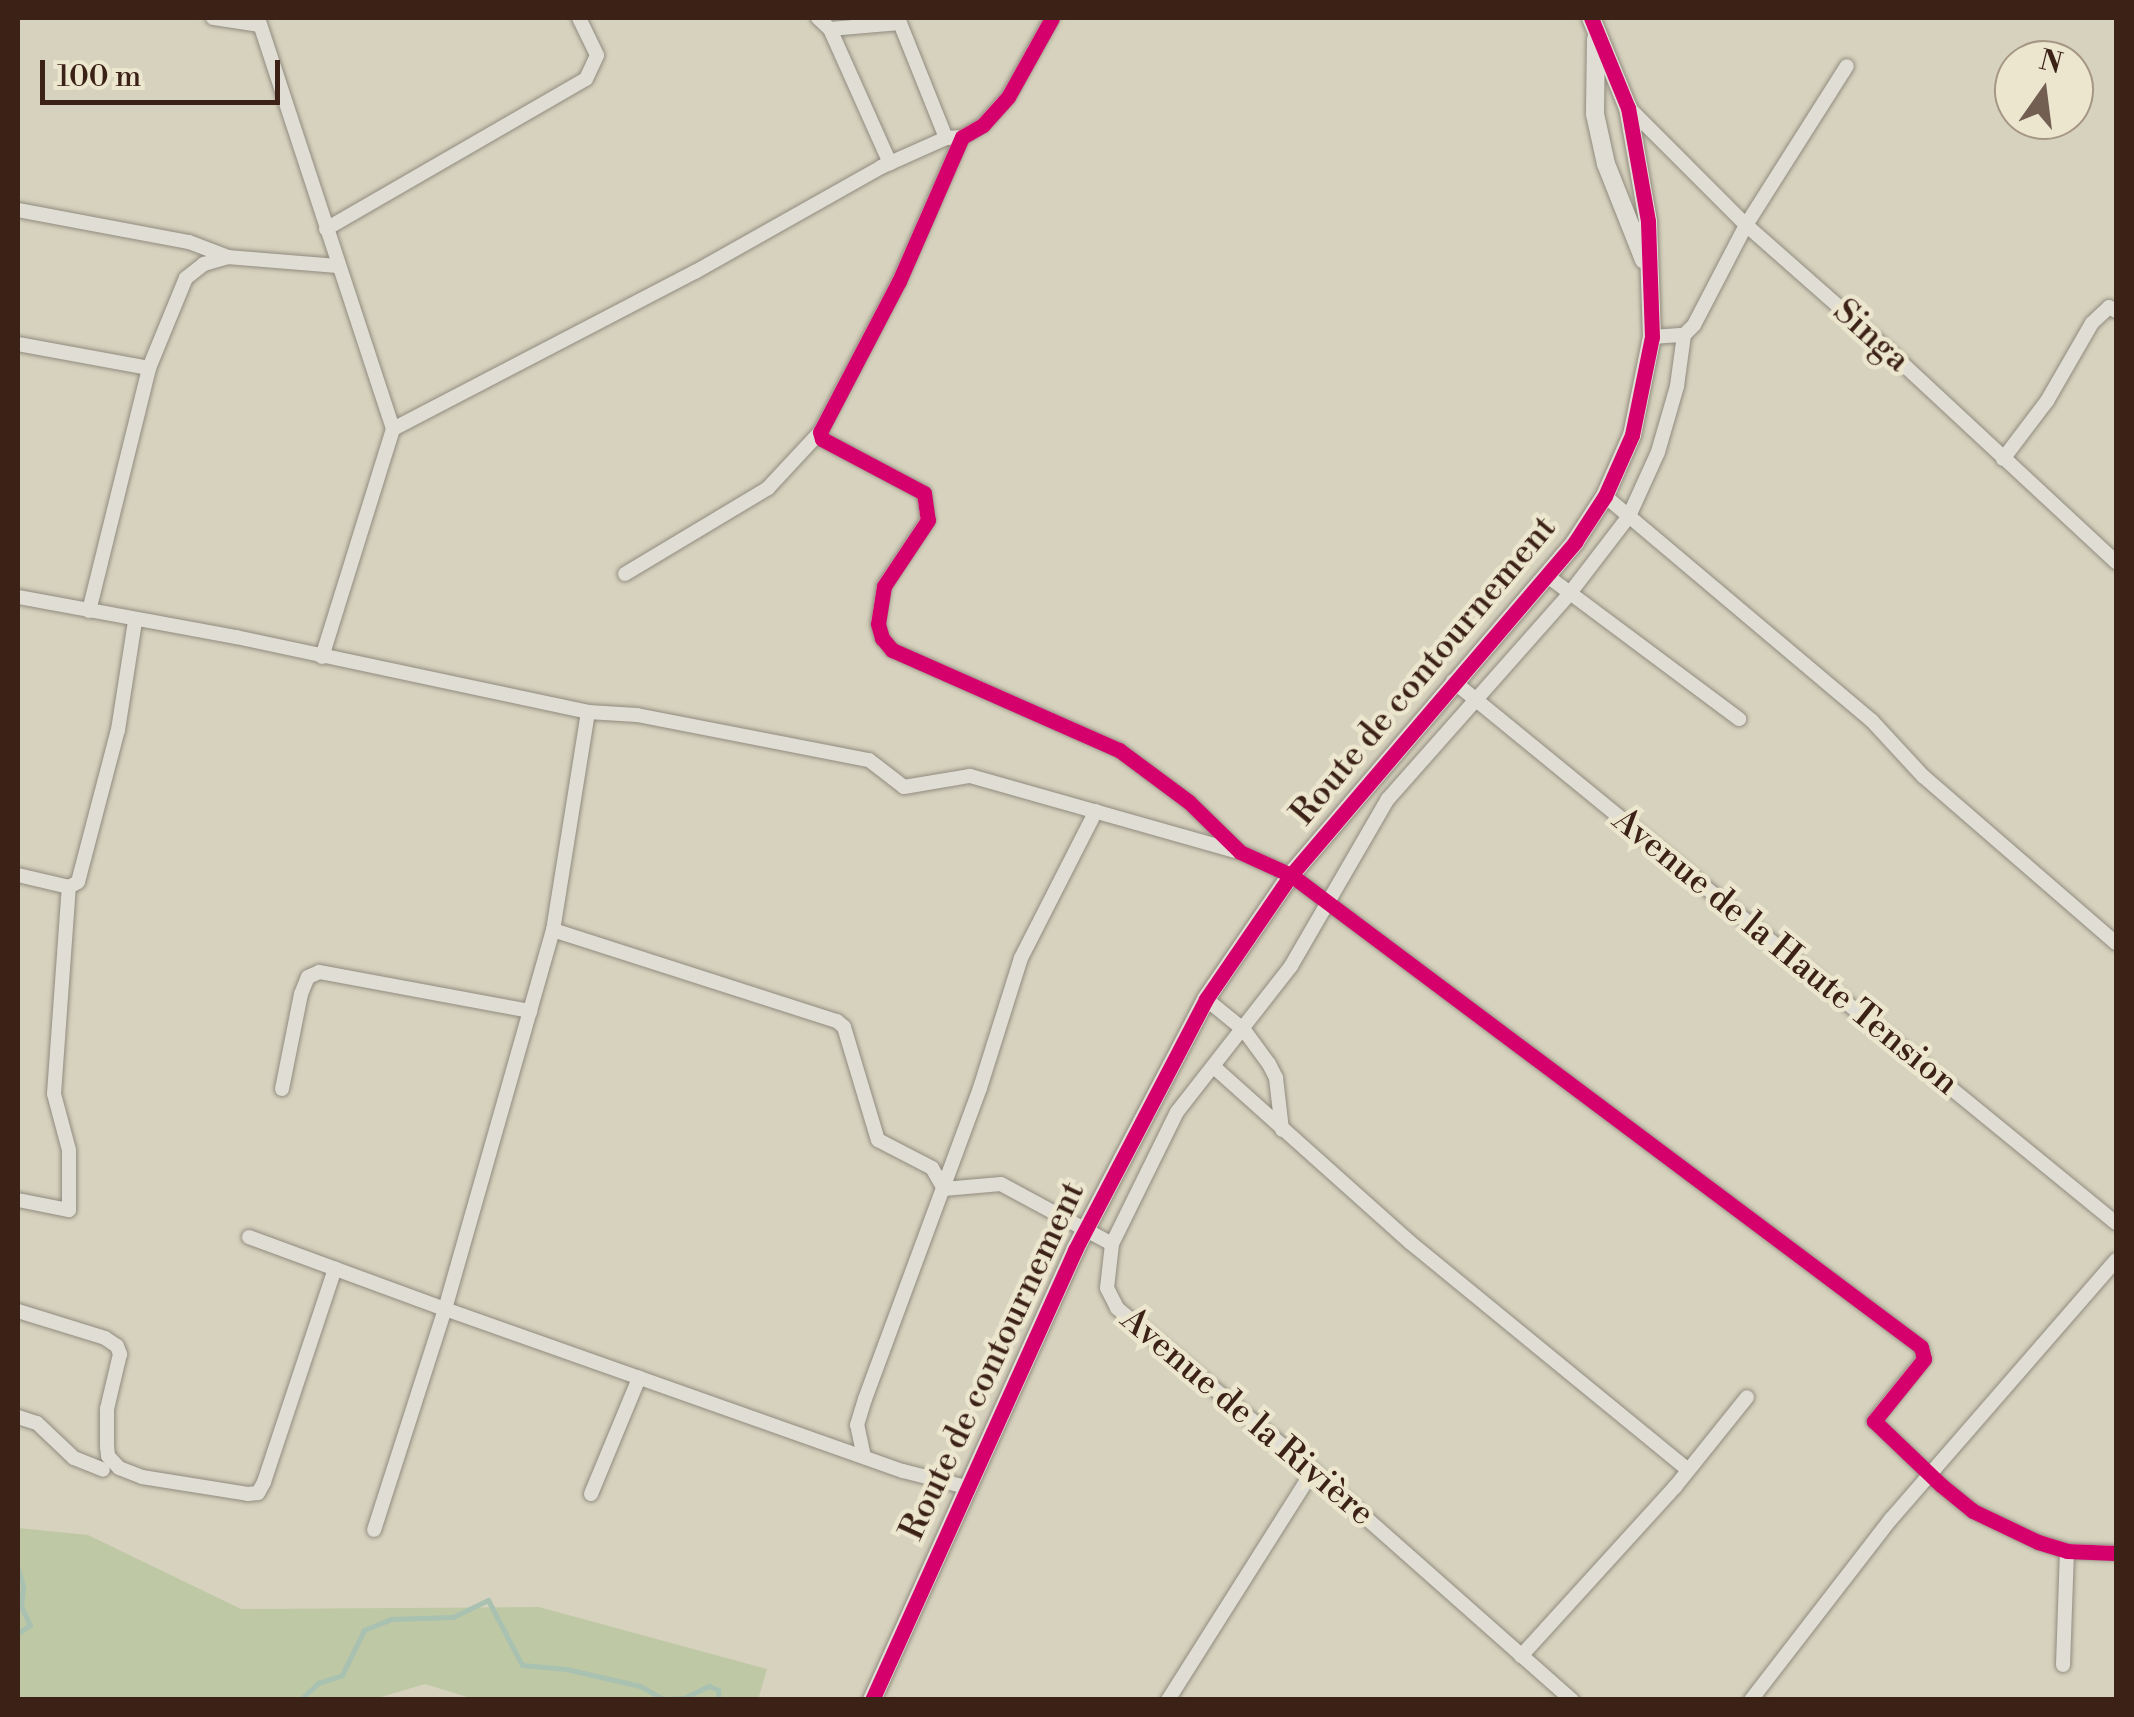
<!DOCTYPE html>
<meta charset="utf-8">
<style>
body{margin:0}
#map{position:relative;width:2134px;height:1717px;overflow:hidden;background:#d6d2be;font-family:"Libre Bodoni",serif}
div>[style]{position:absolute}
.green>*{inset:0;background:#bfc8a5}
.stream>*{height:5px;margin:-2.5px;padding:0 2.5px;transform-origin:2.5px;border-radius:2.5px;background:#a8c1b1}
.roads{filter:drop-shadow(0 0 2px #918b7f) drop-shadow(0 0 2px #918b7f)}
.minor>*{height:14px;margin:-7px;padding:0 7px;transform-origin:7px;border-radius:7px;background:#e0ded4}
.tertiary>*{height:18px;margin:-9px;padding:0 9px;transform-origin:9px;border-radius:9px;background:#e0ded4}
.cycleway>*{height:15px;margin:-7.5px;padding:0 7.5px;transform-origin:7.5px;border-radius:7.5px;background:#d6006c}
span{translate:-50% -50%;white-space:nowrap;text-align:center;line-height:1.15;-webkit-text-stroke:9px #ece6ce;paint-order:stroke}
.street-label{font-size:35px;color:#3c2117}
.frame{position:absolute;inset:0;border:20px solid #3c2117;pointer-events:none}
.north{position:absolute;left:1994px;top:40px;width:100px;height:100px;box-sizing:border-box;background:#ece6ce;border:2px solid #a69785;border-radius:50%;rotate:14deg;font-size:28px;font-weight:700;line-height:40px;text-align:center;color:#3c2117}
.north::after{content:'';display:block;margin:auto;width:35px;height:45px;background:#725f51;clip-path:polygon(50% 0,100% 100%,50% 72%,0 100%)}
.scale{position:absolute;left:40px;top:60px;width:240px;height:45px;box-sizing:border-box;border:5px solid #3c2117;border-top:0;padding-left:12px;font-size:30px;line-height:35px;white-space:nowrap;color:#3c2117;-webkit-text-stroke:8px #ece6ce;paint-order:stroke}
</style>
<div id="map">
<div class="green">
<i style="clip-path:polygon(18px 1528px,88px 1535px,241px 1609px,539px 1607px,767px 1669px,758px 1700px,477px 1700px,425px 1684px,371px 1700px,18px 1699px)"></i>
</div>
<div class="stream">
<i style="left:18px;top:1569px;width:19px;rotate:74deg"></i>
<i style="left:23px;top:1587px;width:19px;rotate:96deg"></i>
<i style="left:21px;top:1606px;width:21px;rotate:65deg"></i>
<i style="left:30px;top:1625px;width:14px;rotate:146deg"></i>
<i style="left:300px;top:1700px;width:25px;rotate:-43deg"></i>
<i style="left:318px;top:1683px;width:25px;rotate:-18deg"></i>
<i style="left:342px;top:1675px;width:50px;rotate:-63.9deg"></i>
<i style="left:364px;top:1630px;width:29px;rotate:-22deg"></i>
<i style="left:391px;top:1619px;width:62px;rotate:-1.8deg"></i>
<i style="left:453px;top:1617px;width:39px;rotate:-26deg"></i>
<i style="left:488px;top:1600px;width:73px;rotate:62.4deg"></i>
<i style="left:522px;top:1665px;width:44px;rotate:5.2deg"></i>
<i style="left:566px;top:1669px;width:76px;rotate:12.9deg"></i>
<i style="left:640px;top:1686px;width:26px;rotate:29deg"></i>
<i style="left:663px;top:1699px;width:21px;rotate:-3deg"></i>
<i style="left:684px;top:1698px;width:28px;rotate:-26deg"></i>
<i style="left:709px;top:1686px;width:10px;rotate:24deg"></i>
<i style="left:718px;top:1690px;width:10px;rotate:84deg"></i>
</div>
<div class="roads">
<div class="minor">
<i style="left:213px;top:18px;width:47px;rotate:8.7deg"></i>
<i style="left:258px;top:18px;width:433px;rotate:71.8deg"></i>
<i style="left:818px;top:18px;width:16px;rotate:43deg"></i>
<i style="left:830px;top:29px;width:70px;rotate:-4.9deg"></i>
<i style="left:898px;top:18px;width:129px;rotate:68.2deg"></i>
<i style="left:1052px;top:18px;width:90px;rotate:119.1deg"></i>
<i style="left:1008px;top:97px;width:38px;rotate:132deg"></i>
<i style="left:983px;top:125px;width:24px;rotate:150deg"></i>
<i style="left:962px;top:137px;width:157px;rotate:113.6deg"></i>
<i style="left:899px;top:281px;width:170px;rotate:117.6deg"></i>
<i style="left:820px;top:432px;width:7px;rotate:74deg"></i>
<i style="left:822px;top:439px;width:115px;rotate:27.9deg"></i>
<i style="left:924px;top:493px;width:27px;rotate:82deg"></i>
<i style="left:928px;top:520px;width:79px;rotate:123.7deg"></i>
<i style="left:884px;top:586px;width:38px;rotate:99deg"></i>
<i style="left:878px;top:624px;width:15px;rotate:74deg"></i>
<i style="left:882px;top:638px;width:16px;rotate:50deg"></i>
<i style="left:892px;top:650px;width:248px;rotate:23.8deg"></i>
<i style="left:1119px;top:750px;width:87px;rotate:36.6deg"></i>
<i style="left:1189px;top:802px;width:71px;rotate:44.4deg"></i>
<i style="left:1240px;top:852px;width:56px;rotate:24.3deg"></i>
<i style="left:1291px;top:875px;width:787px;rotate:36.84deg"></i>
<i style="left:1921px;top:1347px;width:12px;rotate:76deg"></i>
<i style="left:1924px;top:1359px;width:80px;rotate:128.9deg"></i>
<i style="left:1874px;top:1421px;width:93px;rotate:43.7deg"></i>
<i style="left:1941px;top:1485px;width:41px;rotate:39.1deg"></i>
<i style="left:1973px;top:1511px;width:72px;rotate:25.5deg"></i>
<i style="left:2038px;top:1542px;width:30px;rotate:17deg"></i>
<i style="left:2067px;top:1551px;width:49px;rotate:2.3deg"></i>
<i style="left:830px;top:29px;width:147px;rotate:65.9deg"></i>
<i style="left:1629px;top:108px;width:165px;rotate:45deg"></i>
<i style="left:1746px;top:225px;width:192px;rotate:41.4deg"></i>
<i style="left:1890px;top:352px;width:309px;rotate:42.9deg"></i>
<i style="left:18px;top:210px;width:174px;rotate:10.6deg"></i>
<i style="left:189px;top:242px;width:42px;rotate:21deg"></i>
<i style="left:326px;top:229px;width:300px;rotate:-30deg"></i>
<i style="left:586px;top:79px;width:26px;rotate:-65deg"></i>
<i style="left:597px;top:55px;width:41px;rotate:-115.9deg"></i>
<i style="left:1652px;top:337px;width:32px;rotate:-4deg"></i>
<i style="left:1684px;top:335px;width:14px;rotate:-45deg"></i>
<i style="left:1694px;top:325px;width:113px;rotate:-62.5deg"></i>
<i style="left:1746px;top:225px;width:188px;rotate:-57.6deg"></i>
<i style="left:18px;top:344px;width:133px;rotate:10.4deg"></i>
<i style="left:149px;top:368px;width:97px;rotate:-67.7deg"></i>
<i style="left:186px;top:278px;width:23px;rotate:-38deg"></i>
<i style="left:204px;top:264px;width:25px;rotate:-16deg"></i>
<i style="left:228px;top:257px;width:109px;rotate:4.7deg"></i>
<i style="left:393px;top:429px;width:340px;rotate:-27.5deg"></i>
<i style="left:695px;top:272px;width:214px;rotate:-29.4deg"></i>
<i style="left:881px;top:167px;width:71px;rotate:-24deg"></i>
<i style="left:946px;top:138px;width:16px;rotate:-4deg"></i>
<i style="left:2003px;top:459px;width:73px;rotate:-52.8deg"></i>
<i style="left:2047px;top:401px;width:90px;rotate:-60deg"></i>
<i style="left:2092px;top:323px;width:23px;rotate:-43deg"></i>
<i style="left:2109px;top:307px;width:8px;rotate:30deg"></i>
<i style="left:1605px;top:496px;width:349px;rotate:40.1deg"></i>
<i style="left:1872px;top:721px;width:75px;rotate:47.2deg"></i>
<i style="left:1923px;top:776px;width:255px;rotate:40.9deg"></i>
<i style="left:625px;top:574px;width:167px;rotate:-31deg"></i>
<i style="left:768px;top:488px;width:76px;rotate:-47.1deg"></i>
<i style="left:1546px;top:575px;width:241px;rotate:36.7deg"></i>
<i style="left:18px;top:597px;width:222px;rotate:10.4deg"></i>
<i style="left:236px;top:637px;width:360px;rotate:12deg"></i>
<i style="left:588px;top:712px;width:49px;rotate:3.5deg"></i>
<i style="left:637px;top:715px;width:236px;rotate:11deg"></i>
<i style="left:869px;top:760px;width:44px;rotate:37.6deg"></i>
<i style="left:904px;top:787px;width:67px;rotate:-9.5deg"></i>
<i style="left:970px;top:776px;width:275px;rotate:15.8deg"></i>
<i style="left:89px;top:611px;width:250px;rotate:-76.1deg"></i>
<i style="left:322px;top:657px;width:239px;rotate:-72.7deg"></i>
<i style="left:1453px;top:681px;width:856px;rotate:39.27deg"></i>
<i style="left:588px;top:712px;width:221px;rotate:99.1deg"></i>
<i style="left:553px;top:930px;width:298px;rotate:17.8deg"></i>
<i style="left:837px;top:1021px;width:9px;rotate:41deg"></i>
<i style="left:844px;top:1027px;width:118px;rotate:73.3deg"></i>
<i style="left:878px;top:1140px;width:61px;rotate:27.4deg"></i>
<i style="left:932px;top:1168px;width:24px;rotate:60deg"></i>
<i style="left:944px;top:1189px;width:57px;rotate:-5deg"></i>
<i style="left:1001px;top:1184px;width:126px;rotate:28.4deg"></i>
<i style="left:1112px;top:1244px;width:44px;rotate:96.5deg"></i>
<i style="left:1107px;top:1288px;width:22px;rotate:63deg"></i>
<i style="left:1117px;top:1308px;width:255px;rotate:39.7deg"></i>
<i style="left:1313px;top:1471px;width:346px;rotate:41.5deg"></i>
<i style="left:18px;top:875px;width:52px;rotate:13.2deg"></i>
<i style="left:69px;top:887px;width:10px;rotate:-29deg"></i>
<i style="left:78px;top:882px;width:157px;rotate:-75.3deg"></i>
<i style="left:118px;top:730px;width:110px;rotate:-81.1deg"></i>
<i style="left:553px;top:930px;width:394px;rotate:105.9deg"></i>
<i style="left:445px;top:1309px;width:486px;rotate:19.5deg"></i>
<i style="left:903px;top:1471px;width:65px;rotate:14.3deg"></i>
<i style="left:1206px;top:999px;width:49px;rotate:39.2deg"></i>
<i style="left:1244px;top:1030px;width:42px;rotate:53.7deg"></i>
<i style="left:1269px;top:1064px;width:16px;rotate:63deg"></i>
<i style="left:1276px;top:1078px;width:52px;rotate:83.4deg"></i>
<i style="left:1214px;top:1067px;width:264px;rotate:41.8deg"></i>
<i style="left:1411px;top:1243px;width:357px;rotate:39.3deg"></i>
<i style="left:282px;top:1089px;width:97px;rotate:-78.7deg"></i>
<i style="left:301px;top:994px;width:18px;rotate:-68deg"></i>
<i style="left:308px;top:977px;width:12px;rotate:-24deg"></i>
<i style="left:319px;top:972px;width:215px;rotate:10.5deg"></i>
<i style="left:18px;top:1200px;width:52px;rotate:11.1deg"></i>
<i style="left:69px;top:1210px;width:60px;rotate:-90deg"></i>
<i style="left:69px;top:1150px;width:58px;rotate:-105deg"></i>
<i style="left:54px;top:1094px;width:208px;rotate:-85.9deg"></i>
<i style="left:249px;top:1237px;width:209px;rotate:20.2deg"></i>
<i style="left:445px;top:1309px;width:232px;rotate:107.8deg"></i>
<i style="left:1112px;top:1244px;width:147px;rotate:-63.8deg"></i>
<i style="left:1177px;top:1112px;width:185px;rotate:-52deg"></i>
<i style="left:1291px;top:966px;width:193px;rotate:-59.9deg"></i>
<i style="left:1388px;top:799px;width:275px;rotate:-48.5deg"></i>
<i style="left:1570px;top:593px;width:97px;rotate:-52.5deg"></i>
<i style="left:1629px;top:516px;width:70px;rotate:-65.6deg"></i>
<i style="left:1658px;top:452px;width:69px;rotate:-73.9deg"></i>
<i style="left:1677px;top:386px;width:51px;rotate:-82.2deg"></i>
<i style="left:18px;top:1311px;width:91px;rotate:17.2deg"></i>
<i style="left:105px;top:1338px;width:14px;rotate:34deg"></i>
<i style="left:117px;top:1346px;width:9px;rotate:69deg"></i>
<i style="left:120px;top:1354px;width:57px;rotate:103.3deg"></i>
<i style="left:107px;top:1409px;width:37px;rotate:90deg"></i>
<i style="left:107px;top:1446px;width:10px;rotate:84deg"></i>
<i style="left:108px;top:1456px;width:16px;rotate:47deg"></i>
<i style="left:119px;top:1468px;width:25px;rotate:21deg"></i>
<i style="left:142px;top:1477px;width:107px;rotate:9.1deg"></i>
<i style="left:248px;top:1494px;width:10px;rotate:-6deg"></i>
<i style="left:258px;top:1493px;width:13px;rotate:-61deg"></i>
<i style="left:264px;top:1482px;width:225px;rotate:-71.6deg"></i>
<i style="left:18px;top:1417px;width:20px;rotate:18deg"></i>
<i style="left:37px;top:1423px;width:51px;rotate:43.4deg"></i>
<i style="left:74px;top:1458px;width:31px;rotate:22deg"></i>
<i style="left:864px;top:1457px;width:33px;rotate:-102deg"></i>
<i style="left:857px;top:1425px;width:27px;rotate:-73deg"></i>
<i style="left:865px;top:1399px;width:332px;rotate:-69.7deg"></i>
<i style="left:980px;top:1088px;width:136px;rotate:-72.5deg"></i>
<i style="left:1021px;top:958px;width:165px;rotate:-63deg"></i>
<i style="left:591px;top:1494px;width:126px;rotate:-67.5deg"></i>
<i style="left:1521px;top:1656px;width:229px;rotate:-47.7deg"></i>
<i style="left:1675px;top:1487px;width:115px;rotate:-51.3deg"></i>
<i style="left:2063px;top:1665px;width:114px;rotate:-88deg"></i>
<i style="left:1168px;top:1700px;width:271px;rotate:-57.7deg"></i>
<i style="left:1751px;top:1700px;width:229px;rotate:-52.3deg"></i>
<i style="left:1891px;top:1519px;width:343px;rotate:-49deg"></i>
</div>
<div class="tertiary">
<i style="left:1596px;top:39px;width:75px;rotate:90.8deg"></i>
<i style="left:1595px;top:114px;width:51px;rotate:77.6deg"></i>
<i style="left:1606px;top:164px;width:103px;rotate:68.4deg"></i>
<i style="left:872px;top:1700px;width:494px;rotate:-65.7deg"></i>
<i style="left:1075px;top:1250px;width:283px;rotate:-62.4deg"></i>
<i style="left:1206px;top:999px;width:150px;rotate:-55.6deg"></i>
<i style="left:1291px;top:875px;width:438px;rotate:-49.5deg"></i>
<i style="left:1575px;top:542px;width:55px;rotate:-56.9deg"></i>
<i style="left:1605px;top:496px;width:67px;rotate:-66.1deg"></i>
<i style="left:1632px;top:435px;width:100px;rotate:-78.5deg"></i>
<i style="left:1652px;top:337px;width:116px;rotate:-92deg"></i>
<i style="left:1648px;top:221px;width:115px;rotate:-100deg"></i>
<i style="left:1628px;top:108px;width:97px;rotate:-112.3deg"></i>
</div>
</div>
<div class="cycleway">
<i style="left:1052px;top:18px;width:90px;rotate:119.1deg"></i>
<i style="left:1008px;top:97px;width:38px;rotate:132deg"></i>
<i style="left:983px;top:125px;width:24px;rotate:150deg"></i>
<i style="left:962px;top:137px;width:157px;rotate:113.6deg"></i>
<i style="left:899px;top:281px;width:170px;rotate:117.6deg"></i>
<i style="left:820px;top:432px;width:7px;rotate:74deg"></i>
<i style="left:822px;top:439px;width:115px;rotate:27.9deg"></i>
<i style="left:924px;top:493px;width:27px;rotate:82deg"></i>
<i style="left:928px;top:520px;width:79px;rotate:123.7deg"></i>
<i style="left:884px;top:586px;width:38px;rotate:99deg"></i>
<i style="left:878px;top:624px;width:15px;rotate:74deg"></i>
<i style="left:882px;top:638px;width:16px;rotate:50deg"></i>
<i style="left:892px;top:650px;width:248px;rotate:23.8deg"></i>
<i style="left:1119px;top:750px;width:87px;rotate:36.6deg"></i>
<i style="left:1189px;top:802px;width:71px;rotate:44.4deg"></i>
<i style="left:1240px;top:852px;width:56px;rotate:24.3deg"></i>
<i style="left:1291px;top:875px;width:787px;rotate:36.84deg"></i>
<i style="left:1921px;top:1347px;width:12px;rotate:76deg"></i>
<i style="left:1924px;top:1359px;width:80px;rotate:128.9deg"></i>
<i style="left:1874px;top:1421px;width:93px;rotate:43.7deg"></i>
<i style="left:1941px;top:1485px;width:41px;rotate:39.1deg"></i>
<i style="left:1973px;top:1511px;width:72px;rotate:25.5deg"></i>
<i style="left:2038px;top:1542px;width:30px;rotate:17deg"></i>
<i style="left:2067px;top:1551px;width:49px;rotate:2.3deg"></i>
<i style="left:872px;top:1700px;width:494px;rotate:-65.7deg"></i>
<i style="left:1075px;top:1250px;width:283px;rotate:-62.4deg"></i>
<i style="left:1206px;top:999px;width:150px;rotate:-55.6deg"></i>
<i style="left:1291px;top:875px;width:438px;rotate:-49.5deg"></i>
<i style="left:1575px;top:542px;width:55px;rotate:-56.9deg"></i>
<i style="left:1605px;top:496px;width:67px;rotate:-66.1deg"></i>
<i style="left:1632px;top:435px;width:100px;rotate:-78.5deg"></i>
<i style="left:1652px;top:337px;width:116px;rotate:-92deg"></i>
<i style="left:1648px;top:221px;width:115px;rotate:-100deg"></i>
<i style="left:1628px;top:108px;width:97px;rotate:-112.3deg"></i>
</div>
<div class="street-label">
<span style="left:1871px;top:336px;rotate:42deg">Singa</span>
<span style="left:1424px;top:671px;rotate:-50deg">Route de contournement</span>
<span style="left:1785px;top:952px;rotate:39deg">Avenue de la Haute Tension</span>
<span style="left:993px;top:1361px;rotate:-65deg">Route de contournement</span>
<span style="left:1247px;top:1417px;rotate:40deg">Avenue de la Rivière</span>
</div>
<div class="frame"></div>
<div class="north">N</div>
<div class="scale">100 m</div>
</div>
